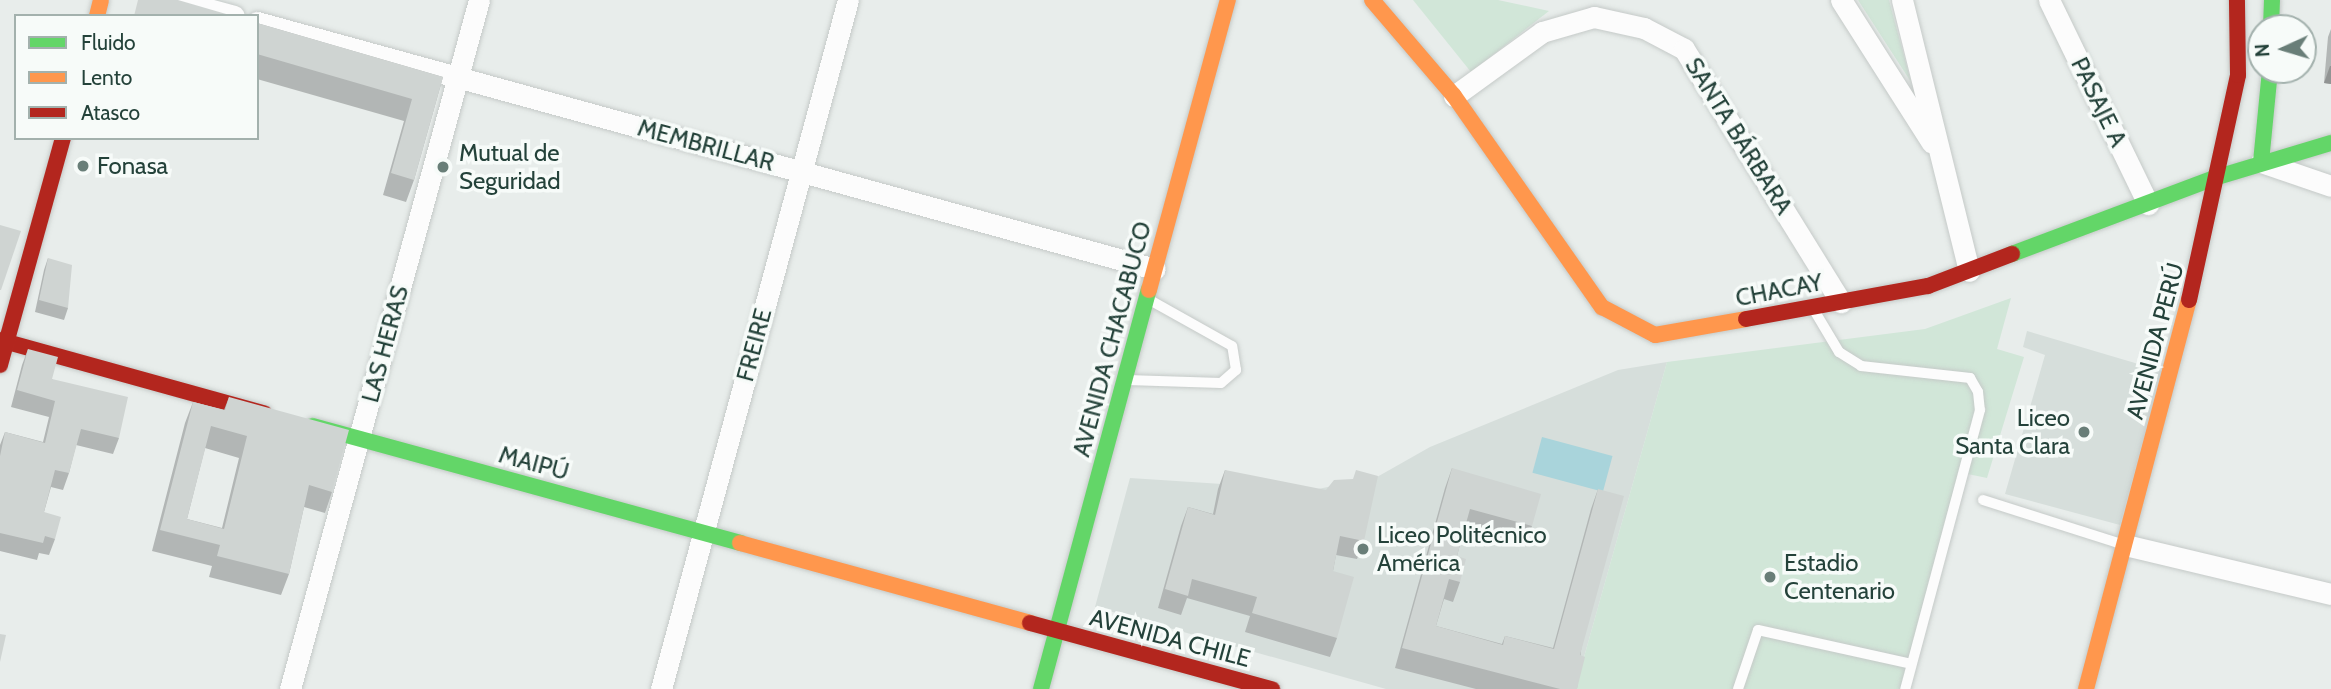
<!DOCTYPE html>
<meta charset="utf-8">
<style>
body{margin:0}
#map{position:relative;width:2331px;height:689px;overflow:hidden;background:#e8edeb;font-family:Cabin,sans-serif}
div>[style]{position:absolute}
.built>*{inset:0;background:#d6dedb}
.green>*{inset:0;background:#d1e6d8}
.water>*{inset:0;background:#a9d4db;transform-origin:0 0}
.roads{filter:drop-shadow(0 0 2px #c5cac8) drop-shadow(0 0 2px #c5cac8)}
.lane>*{height:10px;margin:-5px;padding:0 5px;transform-origin:5px;border-radius:5px;background:#fcfcfc}
.street>*{height:21px;margin:-10.5px;padding:0 10.5px;transform-origin:10.5px;border-radius:10.5px;background:#fcfcfc}
.fast>*{height:16px;margin:-8px;padding:0 8px;transform-origin:8px;border-radius:8px;background:#63d668}
.slow>*{height:16px;margin:-8px;padding:0 8px;transform-origin:8px;border-radius:8px;background:#ff974d}
.jam>*{height:16px;margin:-8px;padding:0 8px;transform-origin:8px;border-radius:8px;background:#b3261e}
.wall>*{inset:0;background:#b2b6b5}
.shaded-wall>*{inset:0;background:#919493}
.building>*{inset:0;background:#cfd4d2}
.dots>*{width:19px;height:19px;translate:-50% -50%;box-sizing:border-box;border:4px solid #f7fbf9;border-radius:50%}
span{translate:-50% -50%;white-space:nowrap;text-align:center;line-height:1.15;-webkit-text-stroke:7px #f7fbf9;paint-order:stroke}
.street-label{font-size:24px;color:#24423a}
.poi-label{font-size:24px;color:#24423a}
.left{translate:0 -50%;text-align:left}
.right{translate:-100% -50%;text-align:right}
.legend{position:absolute;left:14px;top:14px;width:245px;height:126px;box-sizing:border-box;background:#f7fbf9;border:2px solid #a3b1ad;margin:0;padding:9px 12px;list-style:none;font-size:21px;color:#24423a}
.legend li{display:flex;align-items:center;gap:14px;height:35px}
.legend b{width:35px;border:2px solid #a3b1ad}
.north{position:absolute;left:2247px;top:14px;width:70px;height:70px;box-sizing:border-box;background:#f7fbf9;border:2px solid #a3b1ad;border-radius:50%;rotate:266deg;font-size:19px;font-weight:700;line-height:28px;text-align:center;color:#24423a}
.north::after{content:'';display:block;margin:auto;width:24px;height:32px;background:#697e78;clip-path:polygon(50% 0,100% 100%,50% 72%,0 100%)}
</style>
<div id="map">
<div class="built">
<i style="clip-path:polygon(2027px 331px,2162px 371px,2120px 525px,2005px 494px,2045px 355px,2023px 347px)"></i>
<i style="clip-path:polygon(1667px 362px,1575px 689px,1386px 689px,1095px 607px,1130px 478px,1313px 490px,1377px 477px,1430px 447px,1618px 370px)"></i>
</div>
<div class="green">
<i style="clip-path:polygon(1413px 0,1498px 0,1549px 11px,1471px 72px)"></i>
<i style="clip-path:polygon(1858px 0,1889px 0,1911px 82px)"></i>
<i style="clip-path:polygon(2011px 298px,1997px 349px,2024px 357px,1987px 478px,1963px 473px,1902px 689px,1575px 689px,1667px 362px,1925px 329px)"></i>
</div>
<div class="water">
<i style="left:1542px;top:437px;width:73px;height:37px;rotate:15deg"></i>
</div>
<div class="roads">
<div class="lane">
<i style="left:1814px;top:310px;width:49px;rotate:59.2deg"></i>
<i style="left:1839px;top:352px;width:26px;rotate:32deg"></i>
<i style="left:1861px;top:366px;width:110px;rotate:6.3deg"></i>
<i style="left:1970px;top:378px;width:16px;rotate:60deg"></i>
<i style="left:1978px;top:392px;width:18px;rotate:84deg"></i>
<i style="left:1980px;top:410px;width:289px;rotate:105deg"></i>
<i style="left:1127px;top:380px;width:94px;rotate:1.8deg"></i>
<i style="left:1221px;top:383px;width:20px;rotate:-41deg"></i>
<i style="left:1236px;top:370px;width:24px;rotate:-99deg"></i>
<i style="left:1232px;top:346px;width:96px;rotate:-150.8deg"></i>
<i style="left:1983px;top:500px;width:146px;rotate:17.6deg"></i>
<i style="left:1738px;top:689px;width:62px;rotate:-71.3deg"></i>
<i style="left:1758px;top:630px;width:157px;rotate:12.5deg"></i>
</div>
<div class="street">
<i style="left:176px;top:0;width:60px;rotate:15.4deg"></i>
<i style="left:1841px;top:0;width:169px;rotate:57.5deg"></i>
<i style="left:1902px;top:0;width:279px;rotate:76.1deg"></i>
<i style="left:2049px;top:0;width:227px;rotate:64.1deg"></i>
<i style="left:257px;top:22px;width:931px;rotate:15.38deg"></i>
<i style="left:1454px;top:96px;width:109px;rotate:-36deg"></i>
<i style="left:1542px;top:32px;width:54px;rotate:-16.1deg"></i>
<i style="left:1594px;top:17px;width:51px;rotate:12.4deg"></i>
<i style="left:1644px;top:28px;width:45px;rotate:27.7deg"></i>
<i style="left:1684px;top:49px;width:298px;rotate:58.2deg"></i>
<i style="left:2261px;top:162px;width:74px;rotate:18.9deg"></i>
<i style="left:2125px;top:545px;width:212px;rotate:13.4deg"></i>
<i style="left:290px;top:689px;width:714px;rotate:-74.66deg"></i>
<i style="left:661px;top:689px;width:714px;rotate:-74.82deg"></i>
</div>
<div class="fast">
<i style="left:2271px;top:28px;width:28px;rotate:-88deg"></i>
<i style="left:2261px;top:162px;width:92px;rotate:-84.4deg"></i>
<i style="left:2012px;top:254px;width:216px;rotate:-20.6deg"></i>
<i style="left:2214px;top:178px;width:122px;rotate:-16.7deg"></i>
<i style="left:313px;top:426px;width:443px;rotate:15.3deg"></i>
<i style="left:1041px;top:689px;width:413px;rotate:-74.9deg"></i>
</div>
<div class="slow">
<i style="left:1372px;top:0;width:126px;rotate:49.5deg"></i>
<i style="left:1454px;top:96px;width:258px;rotate:55deg"></i>
<i style="left:1602px;top:307px;width:60px;rotate:27.8deg"></i>
<i style="left:1655px;top:335px;width:92px;rotate:-10deg"></i>
<i style="left:97px;top:16px;width:16px;rotate:-76deg"></i>
<i style="left:1149px;top:290px;width:301px;rotate:-74.8deg"></i>
<i style="left:740px;top:543px;width:301px;rotate:15.4deg"></i>
<i style="left:2086px;top:689px;width:402px;rotate:-75.2deg"></i>
</div>
<div class="jam">
<i style="left:2189px;top:300px;width:230px;rotate:-77.7deg"></i>
<i style="left:2238px;top:75px;width:75px;rotate:-90.8deg"></i>
<i style="left:1746px;top:319px;width:185px;rotate:-10.3deg"></i>
<i style="left:1928px;top:286px;width:90px;rotate:-20.9deg"></i>
<i style="left:0;top:340px;width:274px;rotate:15.5deg"></i>
<i style="left:0;top:365px;width:236px;rotate:-74.5deg"></i>
<i style="left:1030px;top:623px;width:251px;rotate:15.3deg"></i>
</div>
</div>
<div class="wall">
<i style="clip-path:polygon(257px 23px,443px 77px,414px 180px,406px 202px,383px 195px,404px 121px,257px 79px)"></i>
<i style="clip-path:polygon(2331px 29px,2331px 84px,2324px 83px,2328px 37px)"></i>
<i style="clip-path:polygon(48px 258px,68px 308px,64px 320px,35px 312px,44px 270px)"></i>
<i style="clip-path:polygon(28px 349px,52px 379px,119px 438px,113px 454px,76px 445px,69px 473px,63px 490px,51px 487px,44px 512px,55px 539px,49px 555px,39px 553px,37px 560px,0 551px,0 445px,5px 432px,43px 442px,49px 417px,11px 407px,22px 365px)"></i>
<i style="clip-path:polygon(evenodd,229px 397px,332px 492px,325px 513px,304px 507px,289px 574px,281px 595px,209px 577px,212px 566px,152px 551px,185px 423px,193px 402px,224px 410px,229px 397px,205px 448px,239px 458px,222px 528px,187px 519px,205px 448px)"></i>
<i style="clip-path:polygon(1452px 468px,1532px 526px,1525px 546px,1464px 529px,1457px 556px,1460px 582px,1453px 602px,1444px 599px,1436px 626px,1502px 644px,1505px 636px,1553px 648px,1591px 509px,1598px 489px,1577px 689px,1476px 689px,1395px 668px,1445px 488px)"></i>
<i style="clip-path:polygon(1225px 470px,1364px 541px,1357px 559px,1336px 555px,1333px 571px,1337px 638px,1330px 657px,1245px 632px,1250px 616px,1187px 598px,1181px 615px,1158px 608px,1181px 526px,1188px 507px,1213px 514px,1218px 489px)"></i>
</div>
<div class="shaded-wall">
<i style="clip-path:polygon(2330px 66px,2331px 66px,2331px 84px,2324px 83px)"></i>
</div>
<div class="building">
<i style="clip-path:polygon(138px 0,178px 0,233px 16px,134px 16px)"></i>
<i style="clip-path:polygon(257px 23px,443px 77px,414px 180px,391px 173px,412px 99px,257px 54px)"></i>
<i style="clip-path:polygon(0 225px,21px 231px,1px 290px,0 290px)"></i>
<i style="clip-path:polygon(48px 258px,72px 265px,68px 308px,39px 300px)"></i>
<i style="clip-path:polygon(28px 349px,58px 357px,52px 379px,128px 397px,119px 438px,81px 429px,69px 473px,55px 470px,44px 512px,61px 517px,55px 539px,45px 536px,43px 543px,0 533px,0 456px,5px 432px,45px 443px,55px 401px,17px 390px)"></i>
<i style="clip-path:polygon(evenodd,229px 397px,349px 430px,332px 492px,309px 485px,289px 574px,217px 556px,220px 545px,160px 530px,193px 402px,225px 410px,229px 397px,211px 426px,247px 436px,224px 529px,187px 519px,211px 426px)"></i>
<i style="clip-path:polygon(1452px 468px,1541px 494px,1532px 526px,1470px 509px,1457px 556px,1466px 559px,1460px 582px,1449px 579px,1436px 626px,1503px 645px,1505px 636px,1554px 649px,1598px 489px,1624px 496px,1580px 655px,1585px 657px,1577px 689px,1560px 689px,1402px 648px)"></i>
<i style="clip-path:polygon(1225px 470px,1326px 490px,1334px 480px,1353px 479px,1356px 470px,1378px 476px,1364px 541px,1340px 536px,1333px 571px,1354px 577px,1337px 638px,1252px 613px,1257px 597px,1192px 579px,1188px 596px,1165px 589px,1188px 507px,1215px 515px)"></i>
<i style="clip-path:polygon(0 634px,6px 635px,0 662px)"></i>
</div>
<div class="dots">
<i style="left:83px;top:166px;background:#697e78"></i>
<i style="left:443px;top:167px;background:#697e78"></i>
<i style="left:2084px;top:432px;background:#697e78"></i>
<i style="left:1363px;top:549px;background:#697e78"></i>
<i style="left:1770px;top:577px;background:#697e78"></i>
</div>
<div class="street-label">
<span style="left:2099px;top:102px;rotate:64deg">PASAJE A</span>
<span style="left:1739px;top:136px;rotate:58deg">SANTA BÁRBARA</span>
<span style="left:706px;top:145px;rotate:15deg">MEMBRILLAR</span>
<span style="left:1779px;top:290px;rotate:-11deg">CHACAY</span>
<span style="left:1112px;top:339px;rotate:-75deg">AVENIDA CHACABUCO</span>
<span style="left:2155px;top:341px;rotate:-75deg">AVENIDA PERÚ</span>
<span style="left:385px;top:344px;rotate:-75deg">LAS HERAS</span>
<span style="left:754px;top:345px;rotate:-75deg">FREIRE</span>
<span style="left:534px;top:463px;rotate:15deg">MAIPÚ</span>
<span style="left:1170px;top:638px;rotate:15deg">AVENIDA CHILE</span>
</div>
<div class="poi-label">
<span class="left" style="left:459px;top:167px">Mutual de<br>Seguridad</span>
<span class="left" style="left:97px;top:166px">Fonasa</span>
<span class="right" style="left:2070px;top:432px">Liceo<br>Santa Clara</span>
<span class="left" style="left:1377px;top:549px">Liceo Politécnico<br>América</span>
<span class="left" style="left:1784px;top:577px">Estadio<br>Centenario</span>
</div>
<ul class="legend">
<li><b style="height:9px;background:#63d668"></b>Fluido</li>
<li><b style="height:9px;background:#ff974d"></b>Lento</li>
<li><b style="height:9px;background:#b3261e"></b>Atasco</li>
</ul>
<div class="north">N</div>
</div>
